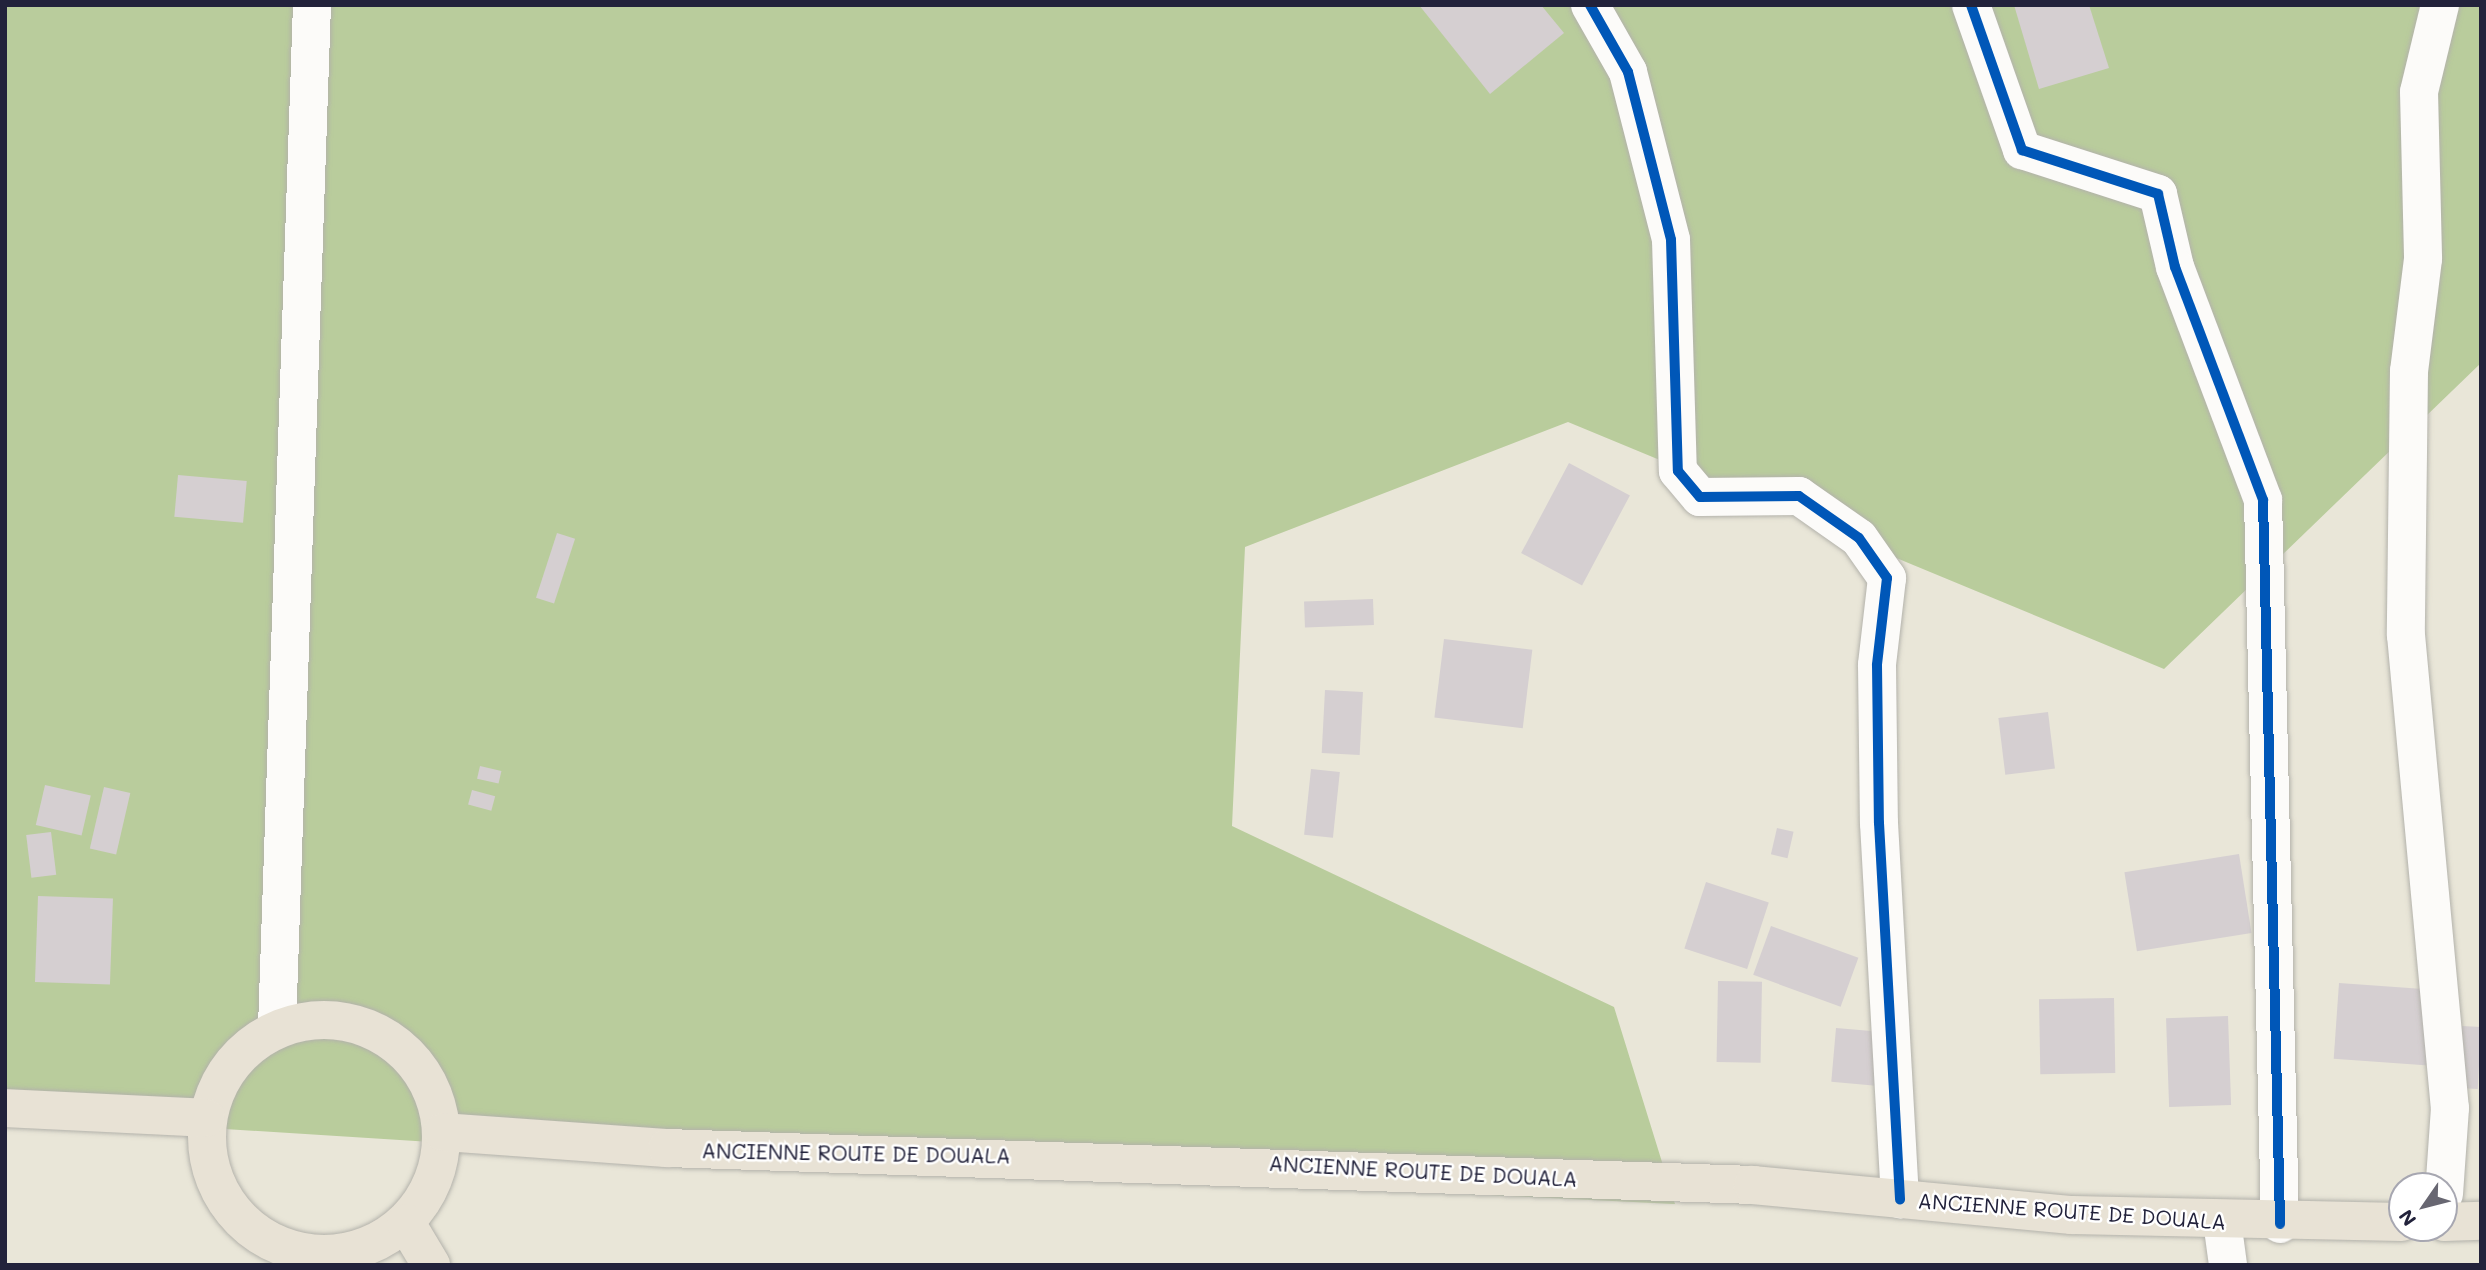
<!DOCTYPE html>
<style>
body{margin:0}
#map{position:relative;width:2486px;height:1270px;overflow:hidden;background:#e9e6d8;font-family:Mali,sans-serif}
div>[style]{position:absolute}
.forest>*{inset:0;background:#b9cc9c}
.building>*{inset:0;background:#d5cfd1;transform-origin:0 0}
.roads{filter:drop-shadow(0 0 2px #b3b2ab) drop-shadow(0 0 2px #b3b2ab)}
.minor>*{height:38px;margin:-19px;padding:0 19px;transform-origin:19px;border-radius:19px;background:#fcfbf9}
.highway>*{height:38px;margin:-19px;padding:0 19px;transform-origin:19px;border-radius:19px;background:#e8e2d5}
.highway>.ring{margin:-19px;padding:0;box-sizing:content-box;background:none;border:38px solid #e8e2d5;border-radius:50%}
.cycleway>*{height:10px;margin:-5px;padding:0 5px;transform-origin:5px;border-radius:5px;background:#0057b8}
span{translate:-50% -50%;white-space:nowrap;text-align:center;line-height:1.15;-webkit-text-stroke:5px #fff;paint-order:stroke}
.street-label{font-size:21px;color:#22223b}
.frame{position:absolute;inset:0;border:7px solid #22223b;pointer-events:none}
.north{position:absolute;left:2388px;top:1172px;width:70px;height:70px;box-sizing:border-box;background:#fff;border:2px solid #a7a7b1;border-radius:50%;rotate:235deg;font-size:19px;font-weight:700;line-height:28px;text-align:center;color:#22223b}
.north::after{content:'';display:block;margin:auto;width:24px;height:32px;background:#686772;clip-path:polygon(50% 0,100% 100%,50% 72%,0 100%)}
</style>
<div id="map">
<div class="forest">
<i style="clip-path:polygon(5px 5px,2481px 5px,2481px 363px,2164px 669px,1568px 422px,1245px 547px,1232px 826px,1614px 1007px,1675px 1204px,589px 1152px,5px 1115px)"></i>
</div>
<div class="building">
<i style="clip-path:polygon(1419px 5px,1541px 5px,1564px 33px,1490px 94px)"></i>
<i style="clip-path:polygon(2014px 5px,2089px 5px,2109px 68px,2039px 89px)"></i>
<i style="left:1569px;top:463px;width:69px;height:102px;rotate:28deg"></i>
<i style="left:178px;top:475px;width:69px;height:42px;rotate:5deg"></i>
<i style="left:557px;top:533px;width:19px;height:68px;rotate:18deg"></i>
<i style="left:1373px;top:599px;width:26px;height:69px;rotate:88deg"></i>
<i style="left:1444px;top:639px;width:89px;height:79px;rotate:7deg"></i>
<i style="left:1325px;top:690px;width:38px;height:63px;rotate:3deg"></i>
<i style="left:2048px;top:712px;width:57px;height:50px;rotate:83deg"></i>
<i style="left:480px;top:766px;width:22px;height:13px;rotate:13deg"></i>
<i style="left:1311px;top:769px;width:29px;height:66px;rotate:6deg"></i>
<i style="left:45px;top:785px;width:47px;height:41px;rotate:13deg"></i>
<i style="left:104px;top:787px;width:27px;height:63px;rotate:13deg"></i>
<i style="left:472px;top:790px;width:24px;height:15px;rotate:15deg"></i>
<i style="left:1777px;top:828px;width:17px;height:27px;rotate:13deg"></i>
<i style="left:51px;top:832px;width:43px;height:25px;rotate:83deg"></i>
<i style="left:2239px;top:854px;width:80px;height:116px;rotate:81deg"></i>
<i style="left:1706px;top:882px;width:66px;height:70px;rotate:18deg"></i>
<i style="left:38px;top:896px;width:75px;height:86px;rotate:2deg"></i>
<i style="left:1771px;top:926px;width:93px;height:52px;rotate:20deg"></i>
<i style="left:1718px;top:981px;width:44px;height:81px;rotate:1deg"></i>
<i style="left:2339px;top:983px;width:95px;height:76px;rotate:4deg"></i>
<i style="left:2114px;top:998px;width:75px;height:75px;rotate:89deg"></i>
<i style="left:2228px;top:1016px;width:89px;height:62px;rotate:88deg"></i>
<i style="left:2462px;top:1026px;width:19px;height:62px;rotate:3deg"></i>
<i style="left:1836px;top:1028px;width:53px;height:54px;rotate:5deg"></i>
</div>
<div class="roads">
<div class="minor">
<i style="left:1590px;top:5px;width:77px;rotate:60.4deg"></i>
<i style="left:1628px;top:72px;width:173px;rotate:75.6deg"></i>
<i style="left:1671px;top:240px;width:231px;rotate:88.3deg"></i>
<i style="left:1678px;top:471px;width:34px;rotate:50deg"></i>
<i style="left:1700px;top:497px;width:99px;rotate:-0.6deg"></i>
<i style="left:1799px;top:496px;width:73px;rotate:35deg"></i>
<i style="left:1859px;top:538px;width:49px;rotate:55deg"></i>
<i style="left:1887px;top:578px;width:88px;rotate:96.6deg"></i>
<i style="left:1877px;top:665px;width:158px;rotate:89.3deg"></i>
<i style="left:1879px;top:823px;width:377px;rotate:86.8deg"></i>
<i style="left:1971px;top:5px;width:154px;rotate:70.6deg"></i>
<i style="left:2022px;top:150px;width:143px;rotate:17.9deg"></i>
<i style="left:2158px;top:194px;width:75px;rotate:76.9deg"></i>
<i style="left:2175px;top:267px;width:249px;rotate:69.3deg"></i>
<i style="left:2263px;top:500px;width:724px;rotate:88.65deg"></i>
<i style="left:2440px;top:5px;width:89px;rotate:103.6deg"></i>
<i style="left:2419px;top:92px;width:167px;rotate:88.6deg"></i>
<i style="left:2423px;top:259px;width:113px;rotate:97.1deg"></i>
<i style="left:2409px;top:371px;width:264px;rotate:90.7deg"></i>
<i style="left:2406px;top:635px;width:475px;rotate:84.7deg"></i>
<i style="left:2450px;top:1108px;width:86px;rotate:94deg"></i>
<i style="left:277px;top:1027px;width:1023px;rotate:-88.04deg"></i>
<i style="left:2222px;top:1221px;width:44px;rotate:82.2deg"></i>
</div>
<div class="highway">
<i class="ring" style="left:207px;top:1020px;width:196px;height:196px"></i>
<i style="left:5px;top:1108px;width:201px;rotate:2.8deg"></i>
<i style="left:443px;top:1132px;width:225px;rotate:4.1deg"></i>
<i style="left:667px;top:1148px;width:1087px;rotate:1.95deg"></i>
<i style="left:1753px;top:1185px;width:320px;rotate:5.4deg"></i>
<i style="left:2072px;top:1215px;width:330px;rotate:1.2deg"></i>
<i style="left:2444px;top:1222px;width:37px;rotate:-2deg"></i>
<i style="left:406px;top:1223px;width:49px;rotate:59.2deg"></i>
</div>
</div>
<div class="cycleway">
<i style="left:1590px;top:5px;width:77px;rotate:60.4deg"></i>
<i style="left:1628px;top:72px;width:173px;rotate:75.6deg"></i>
<i style="left:1671px;top:240px;width:231px;rotate:88.3deg"></i>
<i style="left:1678px;top:471px;width:34px;rotate:50deg"></i>
<i style="left:1700px;top:497px;width:99px;rotate:-0.6deg"></i>
<i style="left:1799px;top:496px;width:73px;rotate:35deg"></i>
<i style="left:1859px;top:538px;width:49px;rotate:55deg"></i>
<i style="left:1887px;top:578px;width:88px;rotate:96.6deg"></i>
<i style="left:1877px;top:665px;width:158px;rotate:89.3deg"></i>
<i style="left:1879px;top:823px;width:377px;rotate:86.8deg"></i>
<i style="left:1971px;top:5px;width:154px;rotate:70.6deg"></i>
<i style="left:2022px;top:150px;width:143px;rotate:17.9deg"></i>
<i style="left:2158px;top:194px;width:75px;rotate:76.9deg"></i>
<i style="left:2175px;top:267px;width:249px;rotate:69.3deg"></i>
<i style="left:2263px;top:500px;width:724px;rotate:88.65deg"></i>
</div>
<div class="street-label">
<span style="left:856px;top:1153px;rotate:1deg">ANCIENNE ROUTE DE DOUALA</span>
<span style="left:1423px;top:1171px;rotate:3deg">ANCIENNE ROUTE DE DOUALA</span>
<span style="left:2072px;top:1211px;rotate:4deg">ANCIENNE ROUTE DE DOUALA</span>
</div>
<div class="frame"></div>
<div class="north">N</div>
</div>
